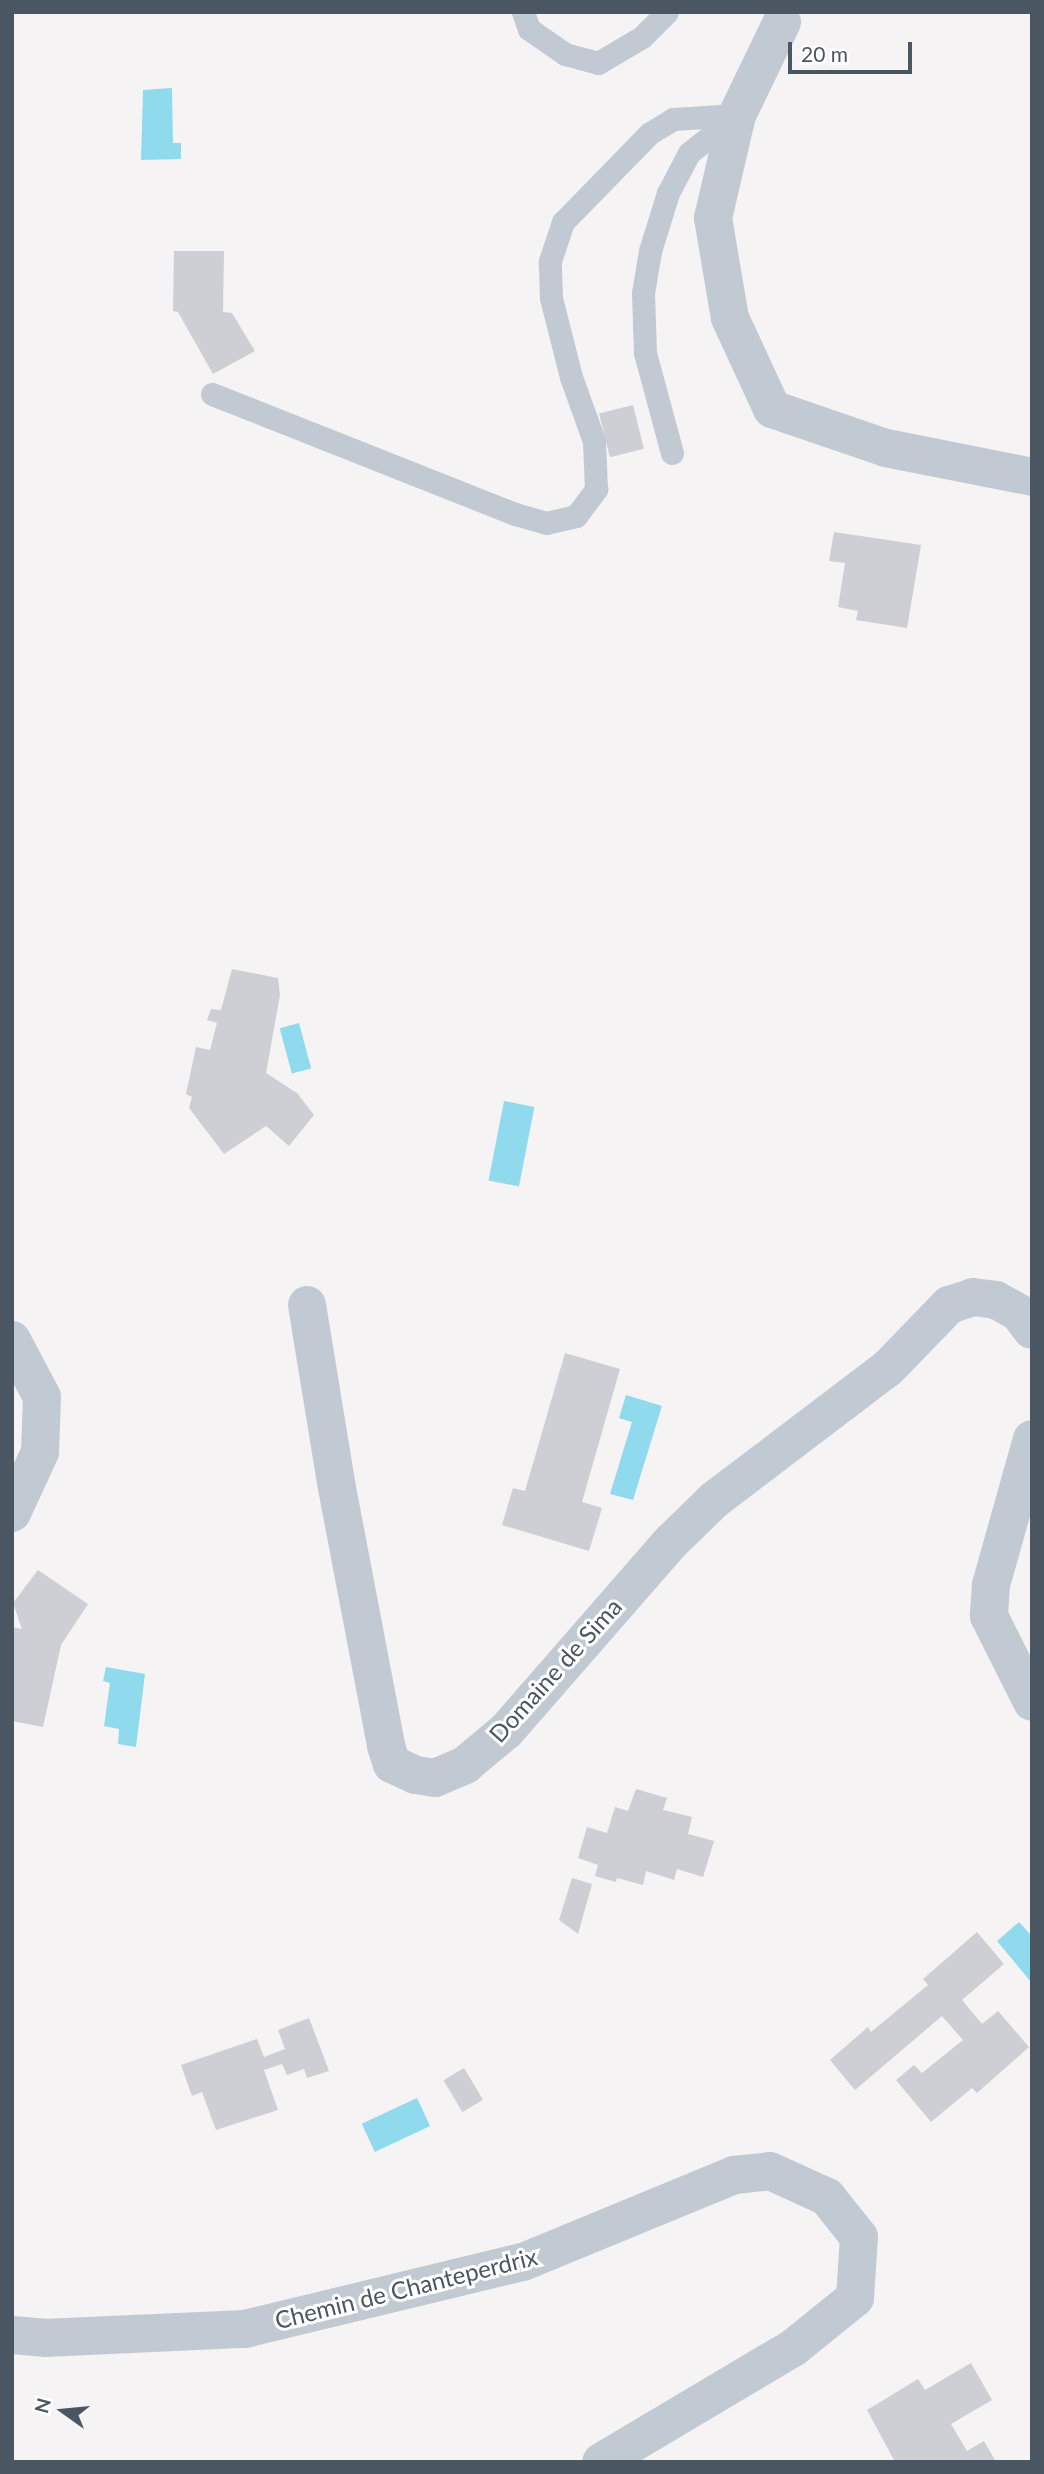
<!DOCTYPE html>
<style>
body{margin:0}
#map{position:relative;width:1044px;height:2474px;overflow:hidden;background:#f5f3f3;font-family:Lato,sans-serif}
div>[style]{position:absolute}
.water>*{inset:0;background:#90daee;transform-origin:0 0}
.building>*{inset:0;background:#cdcfd5;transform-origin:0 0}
.lane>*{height:23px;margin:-11.5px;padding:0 11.5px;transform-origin:11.5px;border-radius:11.5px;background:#c1cad2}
.street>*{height:38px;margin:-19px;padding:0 19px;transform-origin:19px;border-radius:19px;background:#c1cad2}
span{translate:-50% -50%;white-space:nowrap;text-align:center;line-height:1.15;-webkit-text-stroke:6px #fff;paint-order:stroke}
.street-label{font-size:24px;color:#4a5661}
.frame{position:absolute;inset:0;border:14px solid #4a5661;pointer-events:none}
.north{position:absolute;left:28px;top:2376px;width:70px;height:70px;-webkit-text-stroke:5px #fff;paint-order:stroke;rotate:285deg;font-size:19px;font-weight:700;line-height:28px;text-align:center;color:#4a5661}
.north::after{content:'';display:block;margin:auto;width:24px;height:32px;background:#4a5661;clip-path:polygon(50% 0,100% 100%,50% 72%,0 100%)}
.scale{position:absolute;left:788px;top:42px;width:124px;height:32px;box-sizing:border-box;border:4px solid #4a5661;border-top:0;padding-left:9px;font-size:21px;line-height:24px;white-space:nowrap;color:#4a5661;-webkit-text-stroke:5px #fff;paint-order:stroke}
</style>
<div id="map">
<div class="water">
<i style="clip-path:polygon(172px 88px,173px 143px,181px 143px,181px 159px,141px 160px,143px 90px)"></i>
<i style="left:299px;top:1023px;width:47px;height:20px;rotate:75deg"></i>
<i style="left:504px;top:1101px;width:31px;height:81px;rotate:11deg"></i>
<i style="clip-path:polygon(626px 1395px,662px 1406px,633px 1500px,610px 1494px,632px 1422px,619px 1418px)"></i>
<i style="clip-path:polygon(106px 1667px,145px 1674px,136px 1747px,118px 1744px,119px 1729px,104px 1726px,110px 1683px,103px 1681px)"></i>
<i style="clip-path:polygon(1019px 1922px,1032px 1936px,1031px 1982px,997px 1941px)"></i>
<i style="left:417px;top:2098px;width:31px;height:61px;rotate:65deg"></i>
</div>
<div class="building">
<i style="clip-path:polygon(174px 251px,224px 251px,223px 312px,232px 313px,255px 351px,213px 374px,178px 312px,173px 311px)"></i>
<i style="left:633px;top:405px;width:45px;height:35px;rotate:76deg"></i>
<i style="clip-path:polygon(834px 532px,921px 545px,907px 628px,856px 620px,858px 611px,838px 607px,845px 563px,829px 561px)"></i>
<i style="clip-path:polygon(232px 969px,278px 978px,280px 995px,266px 1073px,297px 1093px,314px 1115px,289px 1146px,266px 1126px,224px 1154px,189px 1108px,192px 1097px,186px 1094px,196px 1047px,210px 1050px,217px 1023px,207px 1020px,211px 1009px,221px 1010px)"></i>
<i style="clip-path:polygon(565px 1353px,620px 1369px,582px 1502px,602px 1508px,589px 1551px,502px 1525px,513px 1488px,525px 1491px)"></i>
<i style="clip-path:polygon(38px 1570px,88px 1604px,61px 1645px,43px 1727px,12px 1721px,12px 1627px,22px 1629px,13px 1603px)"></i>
<i style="clip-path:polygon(636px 1789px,667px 1798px,663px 1810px,692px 1817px,688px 1834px,714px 1841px,703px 1877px,677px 1869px,674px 1880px,646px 1871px,643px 1885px,617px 1878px,616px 1882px,595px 1876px,598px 1865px,578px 1858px,587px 1827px,607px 1833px,615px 1807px,628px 1811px)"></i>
<i style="clip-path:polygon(572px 1878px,592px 1884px,578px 1934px,559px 1920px)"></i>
<i style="clip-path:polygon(977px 1932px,1004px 1964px,962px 2000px,982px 2024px,998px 2011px,1029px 2047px,977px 2093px,972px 2088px,931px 2122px,896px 2080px,914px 2065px,922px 2073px,963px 2040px,942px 2016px,855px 2090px,830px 2060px,868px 2027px,871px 2032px,928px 1985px,923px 1979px)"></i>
<i style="clip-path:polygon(309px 2018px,329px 2071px,307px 2078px,304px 2069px,287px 2075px,282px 2064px,264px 2070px,278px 2110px,216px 2130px,202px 2092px,192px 2096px,181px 2065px,257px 2039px,264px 2057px,285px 2049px,278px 2030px)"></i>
<i style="left:464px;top:2068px;width:37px;height:24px;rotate:59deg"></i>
<i style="clip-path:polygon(971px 2363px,992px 2400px,951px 2424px,967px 2451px,984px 2441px,996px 2462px,895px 2462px,867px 2410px,918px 2379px,925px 2390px)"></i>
</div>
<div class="lane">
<i style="left:523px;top:12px;width:18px;rotate:71deg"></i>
<i style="left:529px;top:29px;width:44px;rotate:34.8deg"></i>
<i style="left:565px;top:54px;width:34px;rotate:15deg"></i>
<i style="left:598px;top:63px;width:51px;rotate:-30.6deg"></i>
<i style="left:642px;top:37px;width:35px;rotate:-45deg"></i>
<i style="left:212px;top:394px;width:326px;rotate:21.6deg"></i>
<i style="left:515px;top:514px;width:32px;rotate:16deg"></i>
<i style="left:546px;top:523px;width:31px;rotate:-13deg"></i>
<i style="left:576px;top:516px;width:34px;rotate:-53deg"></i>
<i style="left:596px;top:489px;width:48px;rotate:-92.4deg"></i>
<i style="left:594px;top:441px;width:68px;rotate:-109.8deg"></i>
<i style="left:571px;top:377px;width:81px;rotate:-104.2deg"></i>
<i style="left:551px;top:298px;width:37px;rotate:-92deg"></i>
<i style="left:550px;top:261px;width:41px;rotate:-71.6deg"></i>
<i style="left:563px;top:222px;width:124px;rotate:-45.7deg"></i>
<i style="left:650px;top:133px;width:27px;rotate:-31deg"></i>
<i style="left:673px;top:119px;width:64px;rotate:-3.6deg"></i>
<i style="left:672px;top:453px;width:104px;rotate:-105.1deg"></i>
<i style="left:645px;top:353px;width:60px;rotate:-91.9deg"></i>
<i style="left:643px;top:293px;width:43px;rotate:-80.5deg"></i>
<i style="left:650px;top:251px;width:61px;rotate:-72.8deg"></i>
<i style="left:668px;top:193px;width:45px;rotate:-62.3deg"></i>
<i style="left:689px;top:153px;width:61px;rotate:-38.4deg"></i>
</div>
<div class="street">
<i style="left:782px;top:22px;width:103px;rotate:115.8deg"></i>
<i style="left:737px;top:115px;width:106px;rotate:103.1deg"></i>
<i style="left:713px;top:218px;width:101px;rotate:80.4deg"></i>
<i style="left:730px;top:318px;width:100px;rotate:65.2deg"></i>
<i style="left:772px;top:409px;width:120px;rotate:18.9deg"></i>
<i style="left:886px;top:448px;width:149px;rotate:11.2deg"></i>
<i style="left:307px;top:1305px;width:185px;rotate:80.7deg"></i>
<i style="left:337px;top:1488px;width:263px;rotate:79.2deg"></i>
<i style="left:386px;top:1746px;width:19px;rotate:72deg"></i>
<i style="left:392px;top:1764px;width:26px;rotate:25deg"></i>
<i style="left:416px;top:1775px;width:19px;rotate:9deg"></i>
<i style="left:435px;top:1778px;width:33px;rotate:-23deg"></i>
<i style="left:465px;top:1765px;width:53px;rotate:-39.7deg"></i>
<i style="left:506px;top:1731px;width:251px;rotate:-48.9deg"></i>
<i style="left:671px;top:1542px;width:60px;rotate:-44.3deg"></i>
<i style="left:714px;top:1500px;width:218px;rotate:-37.2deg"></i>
<i style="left:888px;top:1368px;width:88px;rotate:-45.9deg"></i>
<i style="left:949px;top:1305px;width:25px;rotate:-18deg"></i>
<i style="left:973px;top:1297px;width:23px;rotate:7deg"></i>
<i style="left:996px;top:1300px;width:26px;rotate:29deg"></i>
<i style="left:1019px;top:1313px;width:21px;rotate:53deg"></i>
<i style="left:12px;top:1340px;width:64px;rotate:62.2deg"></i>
<i style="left:42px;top:1397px;width:55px;rotate:92.1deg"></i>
<i style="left:40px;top:1452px;width:67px;rotate:114.7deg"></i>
<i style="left:1032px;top:1439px;width:152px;rotate:105.7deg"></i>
<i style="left:991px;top:1585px;width:31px;rotate:94deg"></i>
<i style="left:989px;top:1616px;width:96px;rotate:63.4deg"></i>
<i style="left:12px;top:2335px;width:32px;rotate:5deg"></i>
<i style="left:44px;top:2338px;width:201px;rotate:-2.6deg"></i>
<i style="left:245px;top:2329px;width:286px;rotate:-13.6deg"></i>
<i style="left:523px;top:2262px;width:228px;rotate:-22.4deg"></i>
<i style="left:734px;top:2175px;width:36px;rotate:-6deg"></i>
<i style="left:770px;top:2171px;width:63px;rotate:24.5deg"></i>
<i style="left:827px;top:2197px;width:51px;rotate:51.3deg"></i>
<i style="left:859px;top:2237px;width:61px;rotate:93.8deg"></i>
<i style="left:855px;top:2298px;width:80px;rotate:141.1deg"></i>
<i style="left:793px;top:2348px;width:223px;rotate:149.3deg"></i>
</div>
<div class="street-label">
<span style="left:555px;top:1670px;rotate:-48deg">Domaine de Sima</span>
<span style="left:406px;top:2288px;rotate:-14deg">Chemin de Chanteperdrix</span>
</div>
<div class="frame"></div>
<div class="north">N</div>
<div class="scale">20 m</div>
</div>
